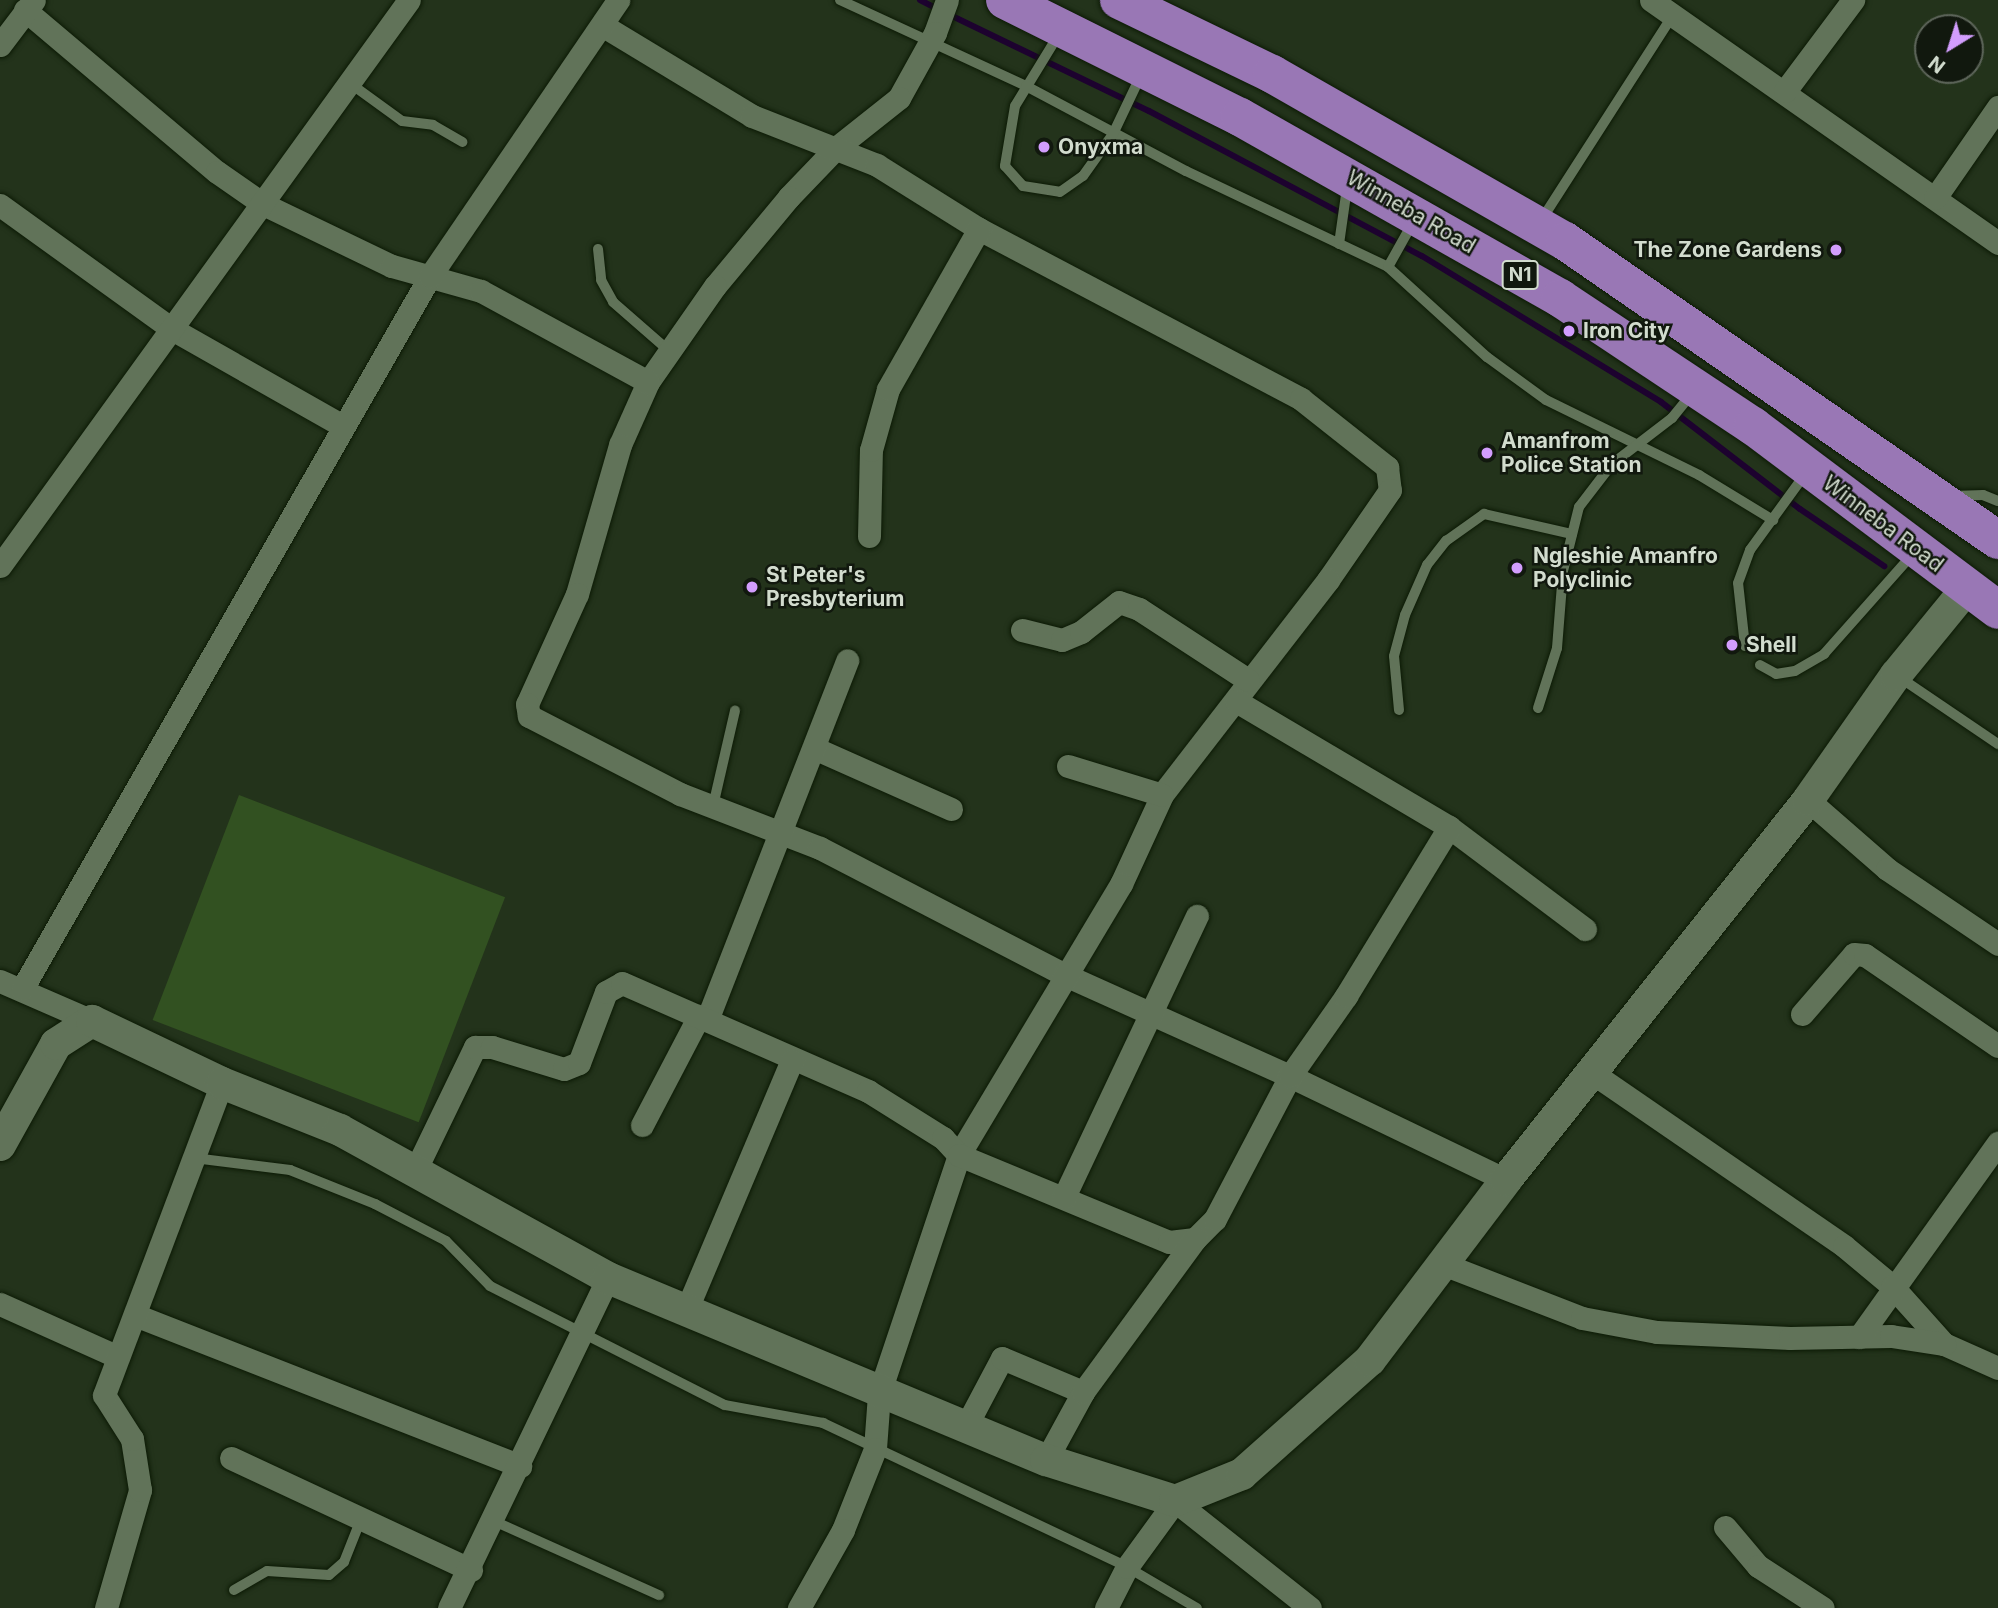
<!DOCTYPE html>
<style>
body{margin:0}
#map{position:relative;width:1998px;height:1608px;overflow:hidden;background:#23331b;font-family:Inter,sans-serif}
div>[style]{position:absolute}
.green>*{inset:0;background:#325121;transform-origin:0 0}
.stream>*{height:6px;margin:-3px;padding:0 3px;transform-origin:3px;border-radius:3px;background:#1d022f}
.roads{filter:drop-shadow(0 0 2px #0c1a05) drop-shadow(0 0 2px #0c1a05)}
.lane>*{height:10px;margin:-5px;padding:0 5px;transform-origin:5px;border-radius:5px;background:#617359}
.street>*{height:23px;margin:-11.5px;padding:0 11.5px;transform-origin:11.5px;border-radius:11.5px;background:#617359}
.secondary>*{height:32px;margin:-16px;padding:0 16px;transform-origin:16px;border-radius:16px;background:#617359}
.highway>*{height:38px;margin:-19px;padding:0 19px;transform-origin:19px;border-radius:19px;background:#9977b5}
.dots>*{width:19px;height:19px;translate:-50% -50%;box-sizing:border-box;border:4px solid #11180e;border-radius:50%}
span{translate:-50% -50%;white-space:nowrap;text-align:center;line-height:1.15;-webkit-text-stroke:5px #11180e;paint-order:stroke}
.shield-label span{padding:2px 5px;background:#11180e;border:2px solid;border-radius:5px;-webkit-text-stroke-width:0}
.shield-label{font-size:19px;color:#d2dcce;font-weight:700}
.poi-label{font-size:21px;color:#d2dcce;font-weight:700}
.left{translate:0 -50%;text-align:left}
.right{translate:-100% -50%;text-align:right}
.street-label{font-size:21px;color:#d2dcce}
.north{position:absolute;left:1914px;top:14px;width:70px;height:70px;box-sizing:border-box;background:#11180e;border:2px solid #5e665b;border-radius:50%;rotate:218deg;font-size:19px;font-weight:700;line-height:28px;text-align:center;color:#d2dcce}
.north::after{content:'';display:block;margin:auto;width:24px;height:32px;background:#d29dfd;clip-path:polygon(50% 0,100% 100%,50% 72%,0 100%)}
</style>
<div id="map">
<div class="green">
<i style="left:239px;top:795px;width:285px;height:241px;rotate:21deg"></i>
</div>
<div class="stream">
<i style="left:920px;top:0;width:20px;rotate:27deg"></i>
<i style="left:948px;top:14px;width:223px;rotate:25.8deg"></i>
<i style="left:1149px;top:111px;width:309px;rotate:28deg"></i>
<i style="left:1422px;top:256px;width:280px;rotate:31.4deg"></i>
<i style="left:1661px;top:402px;width:175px;rotate:37.6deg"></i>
<i style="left:1800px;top:509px;width:102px;rotate:34.2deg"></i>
</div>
<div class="roads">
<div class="lane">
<i style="left:840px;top:0;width:205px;rotate:24.8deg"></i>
<i style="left:1026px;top:86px;width:181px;rotate:28deg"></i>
<i style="left:1186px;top:171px;width:224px;rotate:25.4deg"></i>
<i style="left:1388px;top:267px;width:134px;rotate:42.3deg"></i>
<i style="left:1487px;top:357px;width:73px;rotate:36.1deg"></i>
<i style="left:1546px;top:400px;width:170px;rotate:26.1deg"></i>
<i style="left:1699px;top:475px;width:87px;rotate:31.3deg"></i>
<i style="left:1059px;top:34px;width:84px;rotate:121.4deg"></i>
<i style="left:1015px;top:106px;width:61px;rotate:99.5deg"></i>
<i style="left:1005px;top:166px;width:27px;rotate:48deg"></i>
<i style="left:1023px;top:186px;width:37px;rotate:9deg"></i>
<i style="left:1060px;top:192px;width:28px;rotate:-35deg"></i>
<i style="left:1083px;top:176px;width:52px;rotate:-54.5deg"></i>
<i style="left:1113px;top:134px;width:65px;rotate:-64.6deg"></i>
<i style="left:351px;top:84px;width:63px;rotate:36deg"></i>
<i style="left:402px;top:121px;width:31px;rotate:7deg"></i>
<i style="left:433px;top:125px;width:34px;rotate:30deg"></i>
<i style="left:1542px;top:219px;width:242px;rotate:-57.3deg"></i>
<i style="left:1339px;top:244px;width:57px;rotate:-81.9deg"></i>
<i style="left:598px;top:249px;width:31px;rotate:84deg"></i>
<i style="left:601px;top:280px;width:25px;rotate:61deg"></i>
<i style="left:613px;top:302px;width:73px;rotate:41.1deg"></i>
<i style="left:1388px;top:267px;width:49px;rotate:-60.8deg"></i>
<i style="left:1953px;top:496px;width:30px;rotate:-2deg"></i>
<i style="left:1983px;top:495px;width:16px;rotate:22deg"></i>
<i style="left:1745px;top:646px;width:63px;rotate:-96.3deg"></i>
<i style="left:1738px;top:583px;width:35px;rotate:-70deg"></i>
<i style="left:1750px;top:550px;width:95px;rotate:-54deg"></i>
<i style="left:1760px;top:665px;width:18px;rotate:29deg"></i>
<i style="left:1776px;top:674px;width:19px;rotate:-9deg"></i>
<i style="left:1795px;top:671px;width:34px;rotate:-30deg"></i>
<i style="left:1824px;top:654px;width:132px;rotate:-48.4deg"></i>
<i style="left:1899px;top:677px;width:120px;rotate:34.1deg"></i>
<i style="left:1538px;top:708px;width:63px;rotate:-72.4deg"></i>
<i style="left:1557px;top:648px;width:77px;rotate:-85.5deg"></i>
<i style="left:1563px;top:571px;width:66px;rotate:-76deg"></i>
<i style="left:1579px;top:507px;width:54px;rotate:-52.5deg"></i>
<i style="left:1612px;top:464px;width:76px;rotate:-37.5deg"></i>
<i style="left:1672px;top:418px;width:33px;rotate:-51deg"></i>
<i style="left:1399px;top:710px;width:54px;rotate:-95.3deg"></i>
<i style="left:1394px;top:656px;width:42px;rotate:-75deg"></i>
<i style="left:1405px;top:615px;width:55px;rotate:-66.3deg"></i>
<i style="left:1427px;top:565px;width:31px;rotate:-52deg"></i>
<i style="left:1446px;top:541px;width:47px;rotate:-35.4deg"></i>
<i style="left:1484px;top:514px;width:90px;rotate:12.8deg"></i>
<i style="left:713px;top:806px;width:98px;rotate:-77deg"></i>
<i style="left:194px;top:1158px;width:97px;rotate:7.1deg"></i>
<i style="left:290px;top:1170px;width:92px;rotate:21.8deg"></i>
<i style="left:375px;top:1204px;width:80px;rotate:27.5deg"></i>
<i style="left:446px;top:1241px;width:63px;rotate:45.6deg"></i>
<i style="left:490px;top:1286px;width:263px;rotate:26.9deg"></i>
<i style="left:725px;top:1405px;width:100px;rotate:10.4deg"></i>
<i style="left:823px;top:1423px;width:336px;rotate:25.3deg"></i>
<i style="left:1127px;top:1567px;width:81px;rotate:30.4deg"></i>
<i style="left:494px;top:1521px;width:181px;rotate:24.2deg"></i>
<i style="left:234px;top:1590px;width:38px;rotate:-30deg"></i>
<i style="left:267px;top:1571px;width:62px;rotate:3.7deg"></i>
<i style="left:329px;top:1575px;width:20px;rotate:-41deg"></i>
<i style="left:344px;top:1562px;width:46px;rotate:-68.4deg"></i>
</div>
<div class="street">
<i style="left:947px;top:0;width:35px;rotate:110deg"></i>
<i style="left:935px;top:33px;width:74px;rotate:119deg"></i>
<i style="left:899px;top:98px;width:80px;rotate:141.6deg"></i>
<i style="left:836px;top:148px;width:68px;rotate:133.8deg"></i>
<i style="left:789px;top:197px;width:116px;rotate:129.7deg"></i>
<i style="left:715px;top:286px;width:117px;rotate:124.9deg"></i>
<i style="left:648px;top:382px;width:69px;rotate:114deg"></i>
<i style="left:620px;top:445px;width:155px;rotate:106.1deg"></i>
<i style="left:577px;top:594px;width:121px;rotate:114.4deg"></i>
<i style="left:527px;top:704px;width:12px;rotate:81deg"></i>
<i style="left:529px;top:716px;width:170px;rotate:27.3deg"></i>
<i style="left:680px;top:794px;width:150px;rotate:21.1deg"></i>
<i style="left:820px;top:848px;width:276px;rotate:27.4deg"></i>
<i style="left:1065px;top:975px;width:247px;rotate:24.2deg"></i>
<i style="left:1290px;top:1076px;width:240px;rotate:25.7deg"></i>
<i style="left:1651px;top:0;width:424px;rotate:35deg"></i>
<i style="left:25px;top:10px;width:251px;rotate:40.2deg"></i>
<i style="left:217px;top:172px;width:56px;rotate:34.8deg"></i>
<i style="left:263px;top:204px;width:143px;rotate:25.7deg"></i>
<i style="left:392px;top:266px;width:92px;rotate:15.7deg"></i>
<i style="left:481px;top:291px;width:190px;rotate:28.6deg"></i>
<i style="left:602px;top:25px;width:175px;rotate:31.2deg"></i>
<i style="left:752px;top:116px;width:134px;rotate:21.4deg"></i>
<i style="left:877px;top:165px;width:120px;rotate:32.1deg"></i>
<i style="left:979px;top:229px;width:364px;rotate:27.8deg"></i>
<i style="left:1301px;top:399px;width:110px;rotate:38.3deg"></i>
<i style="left:1387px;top:467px;width:23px;rotate:83deg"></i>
<i style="left:1390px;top:490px;width:109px;rotate:124.6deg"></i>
<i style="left:1328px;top:580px;width:272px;rotate:127.7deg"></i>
<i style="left:1162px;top:795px;width:98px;rotate:114.7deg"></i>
<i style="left:1121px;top:884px;width:316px;rotate:120.9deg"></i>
<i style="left:959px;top:1155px;width:252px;rotate:108.5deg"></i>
<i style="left:879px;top:1394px;width:55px;rotate:94.2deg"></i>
<i style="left:875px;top:1449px;width:87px;rotate:111.6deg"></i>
<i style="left:843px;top:1530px;width:90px;rotate:119.4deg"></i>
<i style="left:0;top:45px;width:56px;rotate:-52.9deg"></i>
<i style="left:1785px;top:91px;width:114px;rotate:-53.2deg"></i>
<i style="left:1935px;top:198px;width:111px;rotate:-55.3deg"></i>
<i style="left:0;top:205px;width:212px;rotate:35.8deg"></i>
<i style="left:172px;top:329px;width:194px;rotate:29.6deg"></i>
<i style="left:869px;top:536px;width:86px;rotate:-88.7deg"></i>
<i style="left:871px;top:450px;width:63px;rotate:-74.4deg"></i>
<i style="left:888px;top:389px;width:184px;rotate:-60.4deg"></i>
<i style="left:0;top:566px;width:698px;rotate:-54.15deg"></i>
<i style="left:1022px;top:630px;width:41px;rotate:14deg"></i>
<i style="left:1062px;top:640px;width:21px;rotate:-23deg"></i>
<i style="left:1081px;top:632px;width:48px;rotate:-38.3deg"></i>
<i style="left:1119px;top:602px;width:21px;rotate:19deg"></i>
<i style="left:1139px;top:609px;width:130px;rotate:33.1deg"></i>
<i style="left:1236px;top:701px;width:247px;rotate:30.6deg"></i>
<i style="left:1449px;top:827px;width:170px;rotate:36.9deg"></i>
<i style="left:814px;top:748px;width:150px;rotate:24deg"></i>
<i style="left:1068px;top:766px;width:98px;rotate:17.1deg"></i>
<i style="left:1808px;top:800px;width:105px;rotate:41.1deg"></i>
<i style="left:1887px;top:869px;width:134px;rotate:34deg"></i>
<i style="left:0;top:981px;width:100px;rotate:23.5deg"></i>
<i style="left:22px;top:989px;width:821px;rotate:-60.22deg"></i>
<i style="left:430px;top:276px;width:334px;rotate:-55.7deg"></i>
<i style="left:1802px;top:1014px;width:79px;rotate:-49.1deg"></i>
<i style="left:1854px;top:954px;width:11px;rotate:5deg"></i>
<i style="left:1865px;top:955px;width:161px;rotate:34.4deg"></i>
<i style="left:707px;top:1020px;width:386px;rotate:-68.7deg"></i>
<i style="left:1594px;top:1074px;width:303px;rotate:34.5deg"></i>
<i style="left:1844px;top:1246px;width:62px;rotate:39.8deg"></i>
<i style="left:1892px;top:1286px;width:78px;rotate:48.1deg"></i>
<i style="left:1944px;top:1344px;width:59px;rotate:24deg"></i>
<i style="left:642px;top:1125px;width:123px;rotate:-62.4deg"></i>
<i style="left:415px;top:1171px;width:138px;rotate:-64.2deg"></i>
<i style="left:475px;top:1047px;width:17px"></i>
<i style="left:492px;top:1047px;width:75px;rotate:17deg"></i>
<i style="left:564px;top:1069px;width:16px;rotate:-22deg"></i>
<i style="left:579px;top:1063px;width:76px;rotate:-69.2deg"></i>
<i style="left:606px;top:992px;width:18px;rotate:-29deg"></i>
<i style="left:622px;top:983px;width:269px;rotate:23.7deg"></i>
<i style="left:868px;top:1091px;width:89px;rotate:32.1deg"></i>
<i style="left:943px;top:1138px;width:23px;rotate:47deg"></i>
<i style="left:959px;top:1155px;width:227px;rotate:22.5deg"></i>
<i style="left:1169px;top:1242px;width:26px;rotate:-7deg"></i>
<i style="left:1195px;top:1239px;width:28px;rotate:-45deg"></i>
<i style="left:1215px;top:1219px;width:161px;rotate:-62.3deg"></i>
<i style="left:1290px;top:1076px;width:98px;rotate:-55deg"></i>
<i style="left:1346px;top:996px;width:198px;rotate:-58.6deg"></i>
<i style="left:1064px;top:1197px;width:311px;rotate:-64.7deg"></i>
<i style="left:1443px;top:1264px;width:149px;rotate:21.2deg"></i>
<i style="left:1582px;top:1318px;width:76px;rotate:10.6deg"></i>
<i style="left:1657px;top:1332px;width:133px;rotate:2.6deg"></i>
<i style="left:1790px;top:1338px;width:101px;rotate:-1.1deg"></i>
<i style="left:1891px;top:1336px;width:54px;rotate:8.6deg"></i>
<i style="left:0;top:1304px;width:129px;rotate:24.2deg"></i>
<i style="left:686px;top:1311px;width:272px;rotate:-67.1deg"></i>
<i style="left:135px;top:1315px;width:414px;rotate:21.4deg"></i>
<i style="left:1859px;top:1337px;width:239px;rotate:-54.4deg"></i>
<i style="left:965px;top:1428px;width:79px;rotate:-62.1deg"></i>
<i style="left:1002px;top:1358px;width:88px;rotate:22.8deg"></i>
<i style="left:231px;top:1458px;width:265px;rotate:25deg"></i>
<i style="left:1046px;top:1460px;width:77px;rotate:-61.4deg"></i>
<i style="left:1083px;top:1392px;width:190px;rotate:-53.8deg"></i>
<i style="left:1725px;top:1527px;width:51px;rotate:49.8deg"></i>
<i style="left:1758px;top:1566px;width:77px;rotate:32.9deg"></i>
<i style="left:106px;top:1608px;width:123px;rotate:-73.9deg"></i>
<i style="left:140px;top:1490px;width:52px;rotate:-98.9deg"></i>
<i style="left:132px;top:1439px;width:52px;rotate:-122.5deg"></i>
<i style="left:104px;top:1395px;width:334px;rotate:-69.3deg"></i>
<i style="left:449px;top:1608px;width:366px;rotate:-64.3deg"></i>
<i style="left:1106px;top:1608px;width:46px;rotate:-62.9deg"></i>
<i style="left:1127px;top:1567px;width:82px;rotate:-54deg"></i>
<i style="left:1175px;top:1501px;width:172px;rotate:38.4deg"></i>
</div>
<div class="secondary">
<i style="left:0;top:1145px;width:115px;rotate:-61deg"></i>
<i style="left:56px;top:1044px;width:43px;rotate:-32.6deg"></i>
<i style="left:92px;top:1021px;width:144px;rotate:25.5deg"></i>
<i style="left:222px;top:1083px;width:127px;rotate:21.7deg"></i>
<i style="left:340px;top:1130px;width:306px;rotate:28.9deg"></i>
<i style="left:608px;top:1278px;width:474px;rotate:22.6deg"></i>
<i style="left:1046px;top:1460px;width:135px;rotate:17.6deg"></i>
<i style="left:1175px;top:1501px;width:72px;rotate:-21.9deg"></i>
<i style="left:1242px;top:1474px;width:171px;rotate:-41.7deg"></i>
<i style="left:1370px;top:1360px;width:226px;rotate:-52.9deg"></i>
<i style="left:1506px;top:1180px;width:485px;rotate:-51.5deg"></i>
<i style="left:1808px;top:800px;width:153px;rotate:-54.9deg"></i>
<i style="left:1896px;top:675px;width:112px;rotate:-50.8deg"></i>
</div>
<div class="highway">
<i style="left:1005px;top:0;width:263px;rotate:26.5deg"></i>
<i style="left:1240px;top:117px;width:368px;rotate:29.5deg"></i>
<i style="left:1560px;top:298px;width:232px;rotate:33.6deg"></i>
<i style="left:1753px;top:426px;width:306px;rotate:36.9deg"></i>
<i style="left:1119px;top:0;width:170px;rotate:25.8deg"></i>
<i style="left:1272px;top:74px;width:337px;rotate:29.7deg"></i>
<i style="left:1565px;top:241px;width:526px;rotate:34.63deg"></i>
</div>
</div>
<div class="dots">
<i style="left:1044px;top:147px;background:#d29dfd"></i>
<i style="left:1836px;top:250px;background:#d29dfd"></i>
<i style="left:1569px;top:331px;background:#d29dfd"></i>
<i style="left:1487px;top:453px;background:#d29dfd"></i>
<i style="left:1517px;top:568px;background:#d29dfd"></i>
<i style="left:752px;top:587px;background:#d29dfd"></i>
<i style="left:1732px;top:645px;background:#d29dfd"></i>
</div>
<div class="shield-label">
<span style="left:1520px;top:275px">N1</span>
</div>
<div class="poi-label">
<span class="left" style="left:1058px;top:147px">Onyxma</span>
<span class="right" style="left:1822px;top:250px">The Zone Gardens</span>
<span class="left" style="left:1583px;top:331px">Iron City</span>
<span class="left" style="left:1501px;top:453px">Amanfrom<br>Police Station</span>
<span class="left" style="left:1533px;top:568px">Ngleshie Amanfro<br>Polyclinic</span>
<span class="left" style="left:766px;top:587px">St Peter's<br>Presbyterium</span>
<span class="left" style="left:1746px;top:645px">Shell</span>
</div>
<div class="street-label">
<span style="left:1411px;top:212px;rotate:30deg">Winneba Road</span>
<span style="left:1883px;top:524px;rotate:37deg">Winneba Road</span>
</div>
<div class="north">N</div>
</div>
